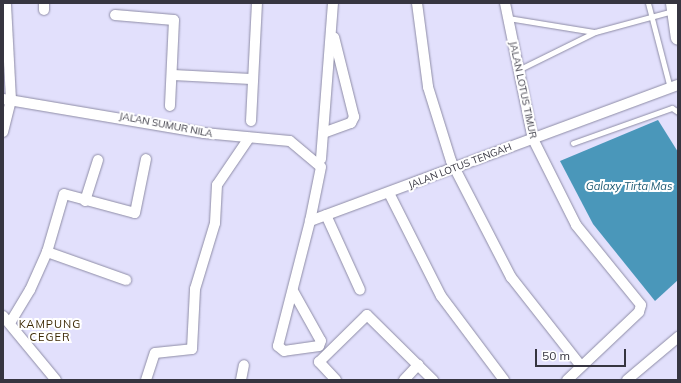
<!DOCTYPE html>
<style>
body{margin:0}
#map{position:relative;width:681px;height:383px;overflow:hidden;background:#e2e0fc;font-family:Mulish,sans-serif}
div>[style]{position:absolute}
.water>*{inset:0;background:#4a97ba}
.roads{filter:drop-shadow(0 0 1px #8e8ca6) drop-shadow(0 0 1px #8e8ca6)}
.service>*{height:5px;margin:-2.5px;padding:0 2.5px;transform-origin:2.5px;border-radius:2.5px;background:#fff}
.minor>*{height:10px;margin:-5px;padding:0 5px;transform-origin:5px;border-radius:5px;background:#fff}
.secondary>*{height:14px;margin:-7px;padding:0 7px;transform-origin:7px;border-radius:7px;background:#fff}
span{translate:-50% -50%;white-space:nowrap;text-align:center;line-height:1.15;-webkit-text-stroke:4px #fff;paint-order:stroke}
.street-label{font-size:10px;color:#363540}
.water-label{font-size:11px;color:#1c5972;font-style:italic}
.neighbourhood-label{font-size:11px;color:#3b2600;letter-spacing:1px}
.frame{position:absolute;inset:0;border:4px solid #363540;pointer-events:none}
.scale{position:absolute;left:535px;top:349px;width:91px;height:18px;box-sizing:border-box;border:2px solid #363540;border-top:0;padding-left:5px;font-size:12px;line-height:14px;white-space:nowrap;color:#363540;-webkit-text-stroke:3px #fff;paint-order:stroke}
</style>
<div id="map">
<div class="water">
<i style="clip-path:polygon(658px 120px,678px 152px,678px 280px,655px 301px,593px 224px,560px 161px)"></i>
</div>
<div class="roads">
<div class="service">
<i style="left:648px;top:3px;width:88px;rotate:75.5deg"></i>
<i style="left:508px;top:18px;width:87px;rotate:9.2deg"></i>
<i style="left:518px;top:70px;width:86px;rotate:-26.3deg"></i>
<i style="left:595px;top:32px;width:81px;rotate:-15.1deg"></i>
<i style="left:573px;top:143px;width:105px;rotate:-19.5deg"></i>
<i style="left:672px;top:108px;width:7px;rotate:34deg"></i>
</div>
<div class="minor">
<i style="left:44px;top:3px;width:7px;rotate:90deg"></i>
<i style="left:417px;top:3px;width:85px;rotate:82.5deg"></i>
<i style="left:428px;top:87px;width:77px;rotate:72.7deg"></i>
<i style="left:451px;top:161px;width:131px;rotate:62.7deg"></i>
<i style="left:511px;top:277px;width:113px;rotate:51.8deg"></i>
<i style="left:505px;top:3px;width:139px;rotate:78.4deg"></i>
<i style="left:533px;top:139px;width:96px;rotate:63.4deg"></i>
<i style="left:576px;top:225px;width:103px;rotate:50.9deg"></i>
<i style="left:641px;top:305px;width:7px;rotate:106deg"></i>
<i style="left:639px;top:312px;width:99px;rotate:136.6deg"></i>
<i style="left:115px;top:15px;width:59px;rotate:4.8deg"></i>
<i style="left:174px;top:20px;width:86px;rotate:92.7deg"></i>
<i style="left:173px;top:75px;width:78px;rotate:2.9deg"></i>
<i style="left:3px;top:99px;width:204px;rotate:9.6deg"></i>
<i style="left:204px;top:133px;width:86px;rotate:5.3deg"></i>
<i style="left:290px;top:141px;width:40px;rotate:40deg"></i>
<i style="left:321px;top:167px;width:55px;rotate:101.5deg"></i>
<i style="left:251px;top:121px;width:118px;rotate:-87.1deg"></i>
<i style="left:3px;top:132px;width:33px;rotate:-76deg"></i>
<i style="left:11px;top:100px;width:97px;rotate:-93deg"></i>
<i style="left:323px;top:133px;width:30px;rotate:-20deg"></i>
<i style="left:351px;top:123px;width:7px;rotate:-63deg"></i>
<i style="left:354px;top:117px;width:82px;rotate:-104deg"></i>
<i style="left:321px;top:159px;width:156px;rotate:-85.6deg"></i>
<i style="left:389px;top:193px;width:115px;rotate:63.2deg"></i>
<i style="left:441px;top:296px;width:105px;rotate:53.1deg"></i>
<i style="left:85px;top:201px;width:43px;rotate:-72.4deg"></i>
<i style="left:326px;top:215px;width:82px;rotate:65.6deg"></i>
<i style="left:47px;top:252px;width:84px;rotate:19.5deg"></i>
<i style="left:293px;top:291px;width:57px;rotate:60.8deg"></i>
<i style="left:321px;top:341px;width:5px;rotate:112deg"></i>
<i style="left:319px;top:346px;width:35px;rotate:172deg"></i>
<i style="left:284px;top:351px;width:8px;rotate:-140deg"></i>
<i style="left:278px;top:346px;width:129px;rotate:-75.6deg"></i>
<i style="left:310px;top:221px;width:392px;rotate:-20.3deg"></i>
<i style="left:3px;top:316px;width:83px;rotate:50.4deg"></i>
<i style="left:10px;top:323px;width:39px;rotate:-59deg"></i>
<i style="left:30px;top:290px;width:42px;rotate:-65.9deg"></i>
<i style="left:47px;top:252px;width:60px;rotate:-73.7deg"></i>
<i style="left:64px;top:194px;width:73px;rotate:15deg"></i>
<i style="left:135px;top:213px;width:55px;rotate:-78.5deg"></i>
<i style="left:146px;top:380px;width:28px;rotate:-72deg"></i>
<i style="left:155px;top:353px;width:37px;rotate:-6deg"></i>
<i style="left:192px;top:349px;width:60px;rotate:-87.1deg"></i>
<i style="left:195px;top:289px;width:69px;rotate:-73.1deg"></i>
<i style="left:215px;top:223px;width:38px;rotate:-87deg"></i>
<i style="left:217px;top:185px;width:57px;rotate:-55.8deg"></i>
<i style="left:241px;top:380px;width:15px;rotate:-79deg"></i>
<i style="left:336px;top:380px;width:25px;rotate:-133deg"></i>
<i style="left:319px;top:362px;width:67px;rotate:-44.4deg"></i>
<i style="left:367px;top:315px;width:93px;rotate:44.6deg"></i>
<i style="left:404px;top:380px;width:21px;rotate:-47deg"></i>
<i style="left:627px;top:380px;width:67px;rotate:-40.1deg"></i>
</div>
<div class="secondary">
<i style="left:673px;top:3px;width:35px;rotate:82deg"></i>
</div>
</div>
<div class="street-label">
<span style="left:523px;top:90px;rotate:78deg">JALAN LOTUS TIMUR</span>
<span style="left:166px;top:125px;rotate:11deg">JALAN SUMUR NILA</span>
<span style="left:460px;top:166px;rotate:-21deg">JALAN LOTUS TENGAH</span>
</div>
<div class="water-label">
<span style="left:629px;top:186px">Galaxy Tirta Mas</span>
</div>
<div class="neighbourhood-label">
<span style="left:50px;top:331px">KAMPUNG<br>CEGER</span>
</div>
<div class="frame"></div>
<div class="scale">50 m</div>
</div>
